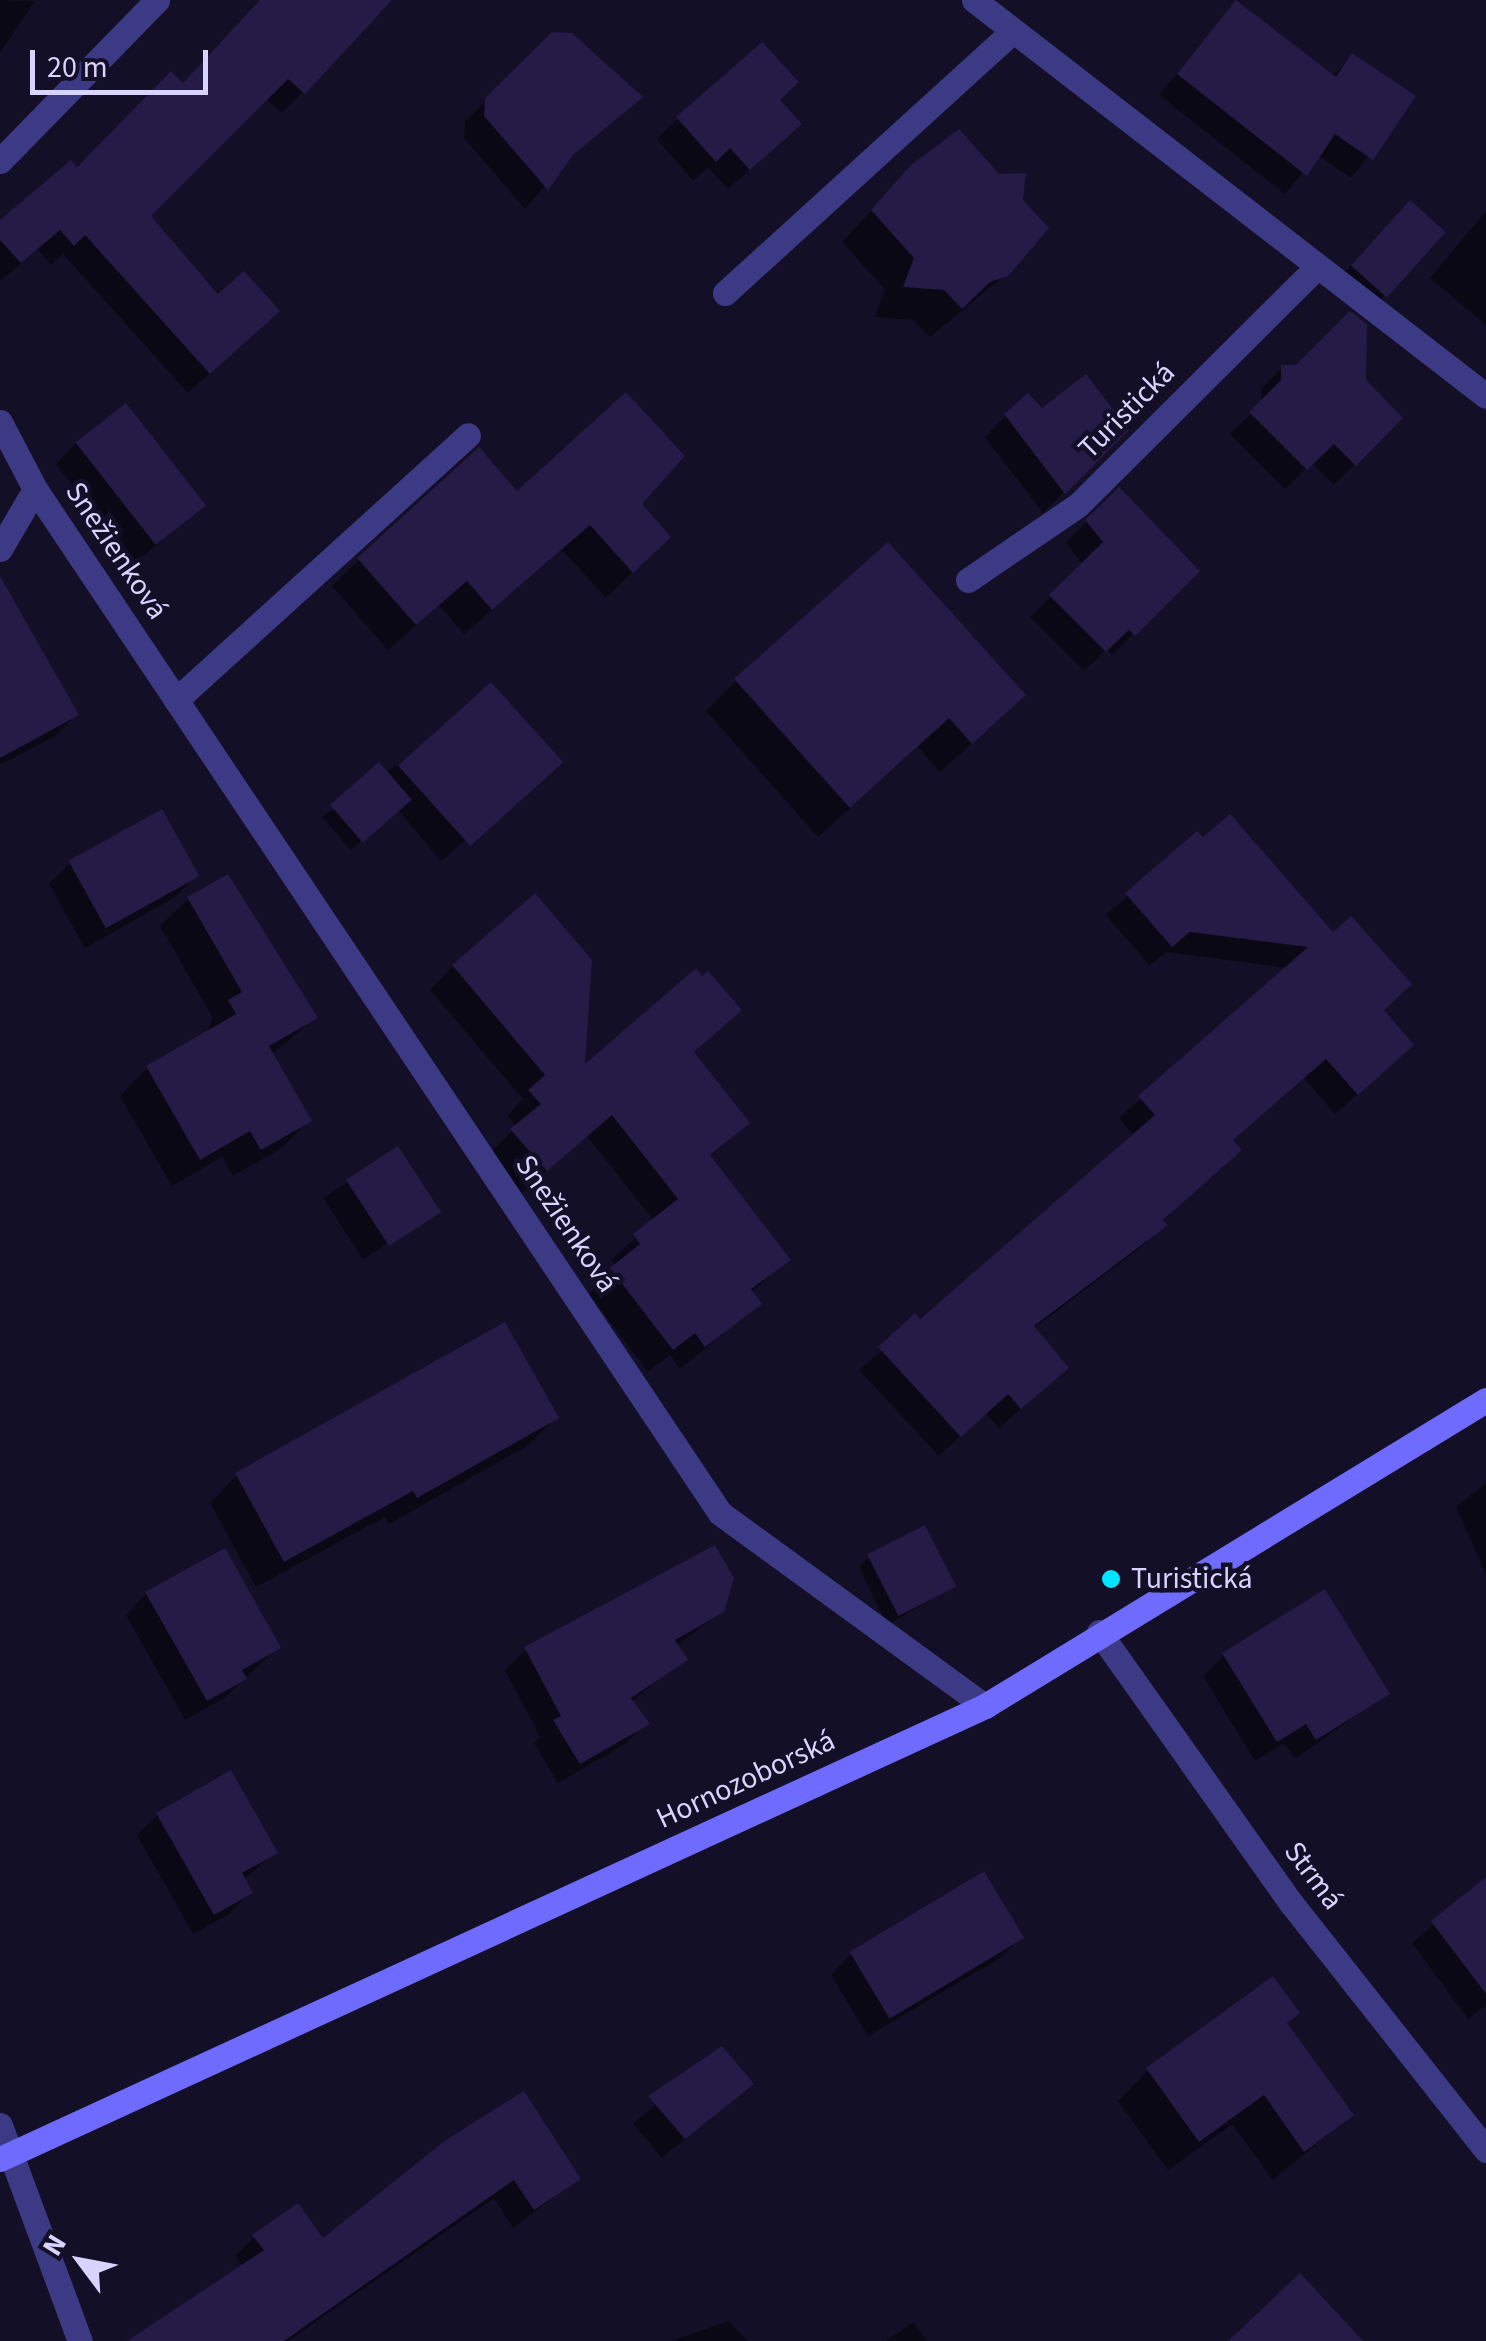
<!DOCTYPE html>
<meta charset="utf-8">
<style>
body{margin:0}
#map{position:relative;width:1486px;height:2341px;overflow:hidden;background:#130f26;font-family:"Source Sans 3",sans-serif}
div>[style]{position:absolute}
.shadow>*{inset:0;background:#0007;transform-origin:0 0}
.building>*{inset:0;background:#241b47;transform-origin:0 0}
.street>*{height:25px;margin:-12.5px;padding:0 12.5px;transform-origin:12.5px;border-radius:12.5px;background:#3d3a85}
.secondary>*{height:25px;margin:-12.5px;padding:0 12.5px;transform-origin:12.5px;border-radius:12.5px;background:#6f6bff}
.dots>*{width:28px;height:28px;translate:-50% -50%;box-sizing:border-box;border:5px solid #130f26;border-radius:50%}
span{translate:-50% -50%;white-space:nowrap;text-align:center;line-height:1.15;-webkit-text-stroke:9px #130f26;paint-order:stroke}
.street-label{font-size:30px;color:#d9d4ff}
.poi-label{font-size:30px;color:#d9d4ff}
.left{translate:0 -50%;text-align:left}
.north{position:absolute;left:30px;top:2211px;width:100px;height:100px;-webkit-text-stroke:8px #130f26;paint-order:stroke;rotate:302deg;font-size:28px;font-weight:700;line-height:40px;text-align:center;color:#d9d4ff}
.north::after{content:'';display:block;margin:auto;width:35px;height:45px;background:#d9d4ff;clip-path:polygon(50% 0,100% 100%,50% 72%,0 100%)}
.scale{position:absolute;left:30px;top:50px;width:178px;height:45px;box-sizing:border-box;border:5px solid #d9d4ff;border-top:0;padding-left:12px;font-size:30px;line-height:35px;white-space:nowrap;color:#d9d4ff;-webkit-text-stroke:8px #130f26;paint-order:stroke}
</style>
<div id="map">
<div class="shadow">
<i style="clip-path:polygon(0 0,35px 1px,0 53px)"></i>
<i style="clip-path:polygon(262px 0,353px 0,372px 18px,282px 113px,265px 98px,147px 216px,255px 332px,188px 393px,63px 254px,51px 265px,38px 249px,0 281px,0 223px,182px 86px)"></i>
<i style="clip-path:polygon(1238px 1px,1332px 77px,1352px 57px,1413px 97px,1351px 178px,1318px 155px,1285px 194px,1159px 95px)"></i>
<i style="clip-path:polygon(553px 35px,639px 97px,564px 163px,525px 209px,464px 138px,465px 121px)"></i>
<i style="clip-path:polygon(777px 101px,778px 145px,728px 189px,708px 167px,693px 181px,657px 139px,678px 118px)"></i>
<i style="clip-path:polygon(912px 167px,1006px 274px,930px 337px,913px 320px,875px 317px,885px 289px,842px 242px)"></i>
<i style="clip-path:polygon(1486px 211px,1486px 325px,1430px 278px)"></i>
<i style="clip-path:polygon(1389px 225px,1442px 233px,1364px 317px,1331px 287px)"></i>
<i style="clip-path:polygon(1282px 368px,1363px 381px,1400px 418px,1334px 485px,1312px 463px,1285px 489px,1230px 434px,1261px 404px,1261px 389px)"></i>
<i style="clip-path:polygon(1042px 411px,1126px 430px,1043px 513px,985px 437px,1006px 416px)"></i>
<i style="clip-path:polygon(76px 443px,202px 506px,133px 565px,56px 464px)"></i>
<i style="clip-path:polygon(1119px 491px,1196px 571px,1112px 655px,1107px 649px,1084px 671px,1030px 617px,1083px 565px,1066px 542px)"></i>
<i style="clip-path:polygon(517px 494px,638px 504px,668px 537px,606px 598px,562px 550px,464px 634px,439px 605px,388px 650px,332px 586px,359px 560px)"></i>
<i style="clip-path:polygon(0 660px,76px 715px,55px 736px,0 765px)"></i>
<i style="clip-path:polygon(736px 681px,992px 725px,940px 772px,918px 747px,818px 837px,706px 711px)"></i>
<i style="clip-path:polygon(559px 762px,441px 861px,398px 810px,351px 850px,322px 817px,397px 765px)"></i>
<i style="clip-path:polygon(1197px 834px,1381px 1011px,1390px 1065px,1335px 1114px,1304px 1078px,1231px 1141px,1144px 1245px,1033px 1329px,1045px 1388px,999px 1428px,985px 1412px,939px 1456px,859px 1370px,1134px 1136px,1119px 1118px,1288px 968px,1166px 952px,1150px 966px,1106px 915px)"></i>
<i style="clip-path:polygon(70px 863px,196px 876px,175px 897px,85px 948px,49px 884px)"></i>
<i style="clip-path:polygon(188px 899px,315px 1018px,271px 1055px,309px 1120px,282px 1148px,233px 1176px,222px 1157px,172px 1186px,120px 1096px,147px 1068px,205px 1035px,213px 1018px,160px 926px)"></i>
<i style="clip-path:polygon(453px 966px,582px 1070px,739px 1010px,692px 1054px,747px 1123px,709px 1158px,787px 1259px,751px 1293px,759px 1304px,680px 1369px,670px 1355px,648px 1372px,589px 1294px,616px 1267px,611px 1260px,654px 1221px,587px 1136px,522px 1192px,488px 1154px,517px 1126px,507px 1116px,523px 1099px,430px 990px)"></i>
<i style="left:397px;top:1150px;width:73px;height:88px;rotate:57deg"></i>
<i style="clip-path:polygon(556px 1417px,529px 1445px,389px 1524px,385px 1517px,256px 1587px,210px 1503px,237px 1475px)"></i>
<i style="clip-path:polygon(1486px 1483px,1486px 1575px,1456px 1507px)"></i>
<i style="clip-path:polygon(869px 1557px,953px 1587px,887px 1625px,859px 1567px)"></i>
<i style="clip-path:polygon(146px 1594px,278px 1647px,223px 1699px,185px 1720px,126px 1615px)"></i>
<i style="clip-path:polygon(722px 1611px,676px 1646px,684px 1659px,631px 1702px,646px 1723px,625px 1744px,558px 1783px,534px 1743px,540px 1737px,505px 1670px,526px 1649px)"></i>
<i style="clip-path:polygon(1224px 1655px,1386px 1694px,1295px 1759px,1284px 1743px,1255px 1761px,1203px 1676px)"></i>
<i style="clip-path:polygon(158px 1815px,275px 1852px,243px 1880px,250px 1893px,229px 1914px,193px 1934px,137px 1835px)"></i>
<i style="clip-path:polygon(1486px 1881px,1486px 2005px,1468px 2019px,1412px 1943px)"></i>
<i style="clip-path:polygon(1021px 1937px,1000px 1958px,868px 2036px,831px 1975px,852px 1954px)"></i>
<i style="clip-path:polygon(1285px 2024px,1351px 2115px,1273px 2180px,1232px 2124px,1168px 2170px,1118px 2101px,1148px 2070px)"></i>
<i style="left:722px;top:2049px;width:45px;height:116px;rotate:50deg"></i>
<i style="clip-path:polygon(447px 2142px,578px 2179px,513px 2228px,494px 2198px,288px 2341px,156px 2341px,243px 2267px,235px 2256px,254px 2237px,323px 2242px)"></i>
<i style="clip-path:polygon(729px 2321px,747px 2341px,671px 2341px)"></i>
<i style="clip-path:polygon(914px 2322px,927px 2341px,886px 2341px)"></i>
</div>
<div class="building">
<i style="clip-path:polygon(260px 0,392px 0,305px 94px,288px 79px,151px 216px,218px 294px,244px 271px,280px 311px,210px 374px,85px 235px,74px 246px,60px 230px,21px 263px,0 240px,0 220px,71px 160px,77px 167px,171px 71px,183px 83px)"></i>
<i style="clip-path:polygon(1236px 0,1336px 77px,1352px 53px,1416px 96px,1373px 160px,1335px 134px,1307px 176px,1177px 74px)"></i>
<i style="clip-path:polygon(552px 32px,572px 33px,643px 97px,573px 155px,548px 190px,484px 116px,485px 98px)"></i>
<i style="clip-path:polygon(762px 42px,799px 82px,780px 100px,802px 124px,750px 170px,730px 148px,716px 162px,676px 117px)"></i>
<i style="clip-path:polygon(959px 129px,999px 174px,1026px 173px,1023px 200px,1049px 228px,1008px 276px,990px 282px,962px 309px,944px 290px,903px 287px,914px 258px,871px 210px,911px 165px)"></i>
<i style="left:1410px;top:200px;width:48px;height:88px;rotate:42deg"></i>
<i style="clip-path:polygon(1350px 311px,1367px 324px,1366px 380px,1403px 418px,1356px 466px,1334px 444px,1307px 470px,1249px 412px,1281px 380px,1281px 365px,1296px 365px)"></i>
<i style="clip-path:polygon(1086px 374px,1129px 430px,1065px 494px,1004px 414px,1028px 393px,1042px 408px)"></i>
<i style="clip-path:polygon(626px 392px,685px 456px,642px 504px,671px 537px,633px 573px,590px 525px,492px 610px,467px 581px,416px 625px,357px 558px,479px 447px,517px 491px)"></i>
<i style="left:126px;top:403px;width:130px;height:64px;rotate:52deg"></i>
<i style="clip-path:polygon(1119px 487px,1200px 571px,1135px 636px,1129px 630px,1106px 652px,1049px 595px,1103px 542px,1085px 520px)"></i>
<i style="clip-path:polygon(888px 542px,1026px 695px,972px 744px,949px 718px,850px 808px,734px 679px)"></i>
<i style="clip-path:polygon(0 576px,79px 715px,0 758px)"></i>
<i style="left:491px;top:682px;width:108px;height:125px;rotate:48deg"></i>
<i style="left:379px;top:762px;width:50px;height:65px;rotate:49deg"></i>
<i style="left:162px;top:809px;width:77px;height:107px;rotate:61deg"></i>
<i style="clip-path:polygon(1230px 814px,1333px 932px,1351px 916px,1412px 984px,1384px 1010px,1414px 1045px,1358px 1095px,1326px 1059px,1233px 1140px,1242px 1150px,1163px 1220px,1168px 1225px,1034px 1326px,1069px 1368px,1021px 1409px,1008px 1394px,961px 1437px,878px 1347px,915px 1313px,920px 1319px,1155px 1115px,1138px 1096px,1308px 947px,1190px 932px,1172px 947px,1125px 893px,1197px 831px,1203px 837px)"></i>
<i style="clip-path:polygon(228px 874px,318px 1018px,269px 1046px,312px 1121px,261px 1150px,250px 1131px,200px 1160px,146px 1066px,236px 1014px,228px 1000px,242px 992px,187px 897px)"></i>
<i style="clip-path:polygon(535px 893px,592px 960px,585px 1064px,696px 968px,702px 976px,708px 971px,742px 1010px,694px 1052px,750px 1123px,710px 1155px,791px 1260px,751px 1289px,762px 1304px,705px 1347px,695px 1333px,673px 1350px,610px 1268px,640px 1244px,633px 1234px,678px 1199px,612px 1115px,547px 1171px,510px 1129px,541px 1104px,528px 1090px,545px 1075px,452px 965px)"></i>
<i style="left:398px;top:1146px;width:79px;height:62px;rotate:57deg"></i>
<i style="clip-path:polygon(505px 1322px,559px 1418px,417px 1498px,413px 1491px,284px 1562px,235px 1473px)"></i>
<i style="left:925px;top:1525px;width:69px;height:65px;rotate:63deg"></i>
<i style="clip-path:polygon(715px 1545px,734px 1578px,724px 1612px,675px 1640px,688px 1660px,631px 1698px,650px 1724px,580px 1764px,553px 1720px,561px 1716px,524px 1647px)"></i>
<i style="clip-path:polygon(225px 1548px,281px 1648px,242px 1670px,247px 1679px,207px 1701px,145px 1592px)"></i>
<i style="clip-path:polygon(1325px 1589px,1390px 1694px,1316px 1740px,1306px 1724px,1277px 1742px,1222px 1653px)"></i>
<i style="clip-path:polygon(231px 1770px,278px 1853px,242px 1873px,253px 1893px,214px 1915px,156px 1813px)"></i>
<i style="left:984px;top:1871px;width:78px;height:157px;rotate:59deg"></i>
<i style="clip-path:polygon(1486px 1877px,1486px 1994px,1431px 1921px)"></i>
<i style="clip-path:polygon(1273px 1976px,1300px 2013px,1287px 2023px,1354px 2115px,1304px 2152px,1264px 2095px,1199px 2142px,1146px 2068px)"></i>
<i style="clip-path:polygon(722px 2046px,754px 2084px,685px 2139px,648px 2096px)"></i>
<i style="clip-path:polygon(524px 2091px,581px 2179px,534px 2210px,514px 2180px,284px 2341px,127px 2341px,264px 2250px,252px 2235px,298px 2203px,323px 2238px,446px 2140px)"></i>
<i style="clip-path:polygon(1300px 2273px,1363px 2341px,1228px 2341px)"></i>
</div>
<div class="street">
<i style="left:974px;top:0;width:647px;rotate:37.72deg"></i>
<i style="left:0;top:161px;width:225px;rotate:-45.7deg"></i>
<i style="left:725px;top:293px;width:389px;rotate:-42.3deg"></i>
<i style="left:0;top:422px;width:76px;rotate:62.4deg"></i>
<i style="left:35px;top:489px;width:1232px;rotate:56.22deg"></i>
<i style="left:720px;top:1513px;width:328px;rotate:36.1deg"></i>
<i style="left:0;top:549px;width:69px;rotate:-59.7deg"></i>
<i style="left:968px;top:580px;width:133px;rotate:-34.3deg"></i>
<i style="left:1078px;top:505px;width:334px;rotate:-44.9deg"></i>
<i style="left:176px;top:700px;width:394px;rotate:-42.2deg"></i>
<i style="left:1099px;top:1632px;width:332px;rotate:54.7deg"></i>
<i style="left:1291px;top:1903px;width:315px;rotate:51.7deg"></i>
<i style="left:0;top:2125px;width:230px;rotate:69.7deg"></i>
</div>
<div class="secondary">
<i style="left:0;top:2159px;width:1084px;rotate:-24.7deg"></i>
<i style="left:985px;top:1706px;width:587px;rotate:-31.42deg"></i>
</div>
<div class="dots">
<i style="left:1111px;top:1579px;background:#00e5ff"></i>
</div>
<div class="street-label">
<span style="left:1127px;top:411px;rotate:-45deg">Turistická</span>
<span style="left:116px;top:551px;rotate:56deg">Snežienková</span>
<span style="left:566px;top:1224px;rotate:56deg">Snežienková</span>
<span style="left:746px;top:1780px;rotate:-25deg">Hornozoborská</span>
<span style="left:1313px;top:1876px;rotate:53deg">Strmá</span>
</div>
<div class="poi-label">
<span class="left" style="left:1131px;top:1579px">Turistická</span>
</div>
<div class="north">N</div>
<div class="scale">20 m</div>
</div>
